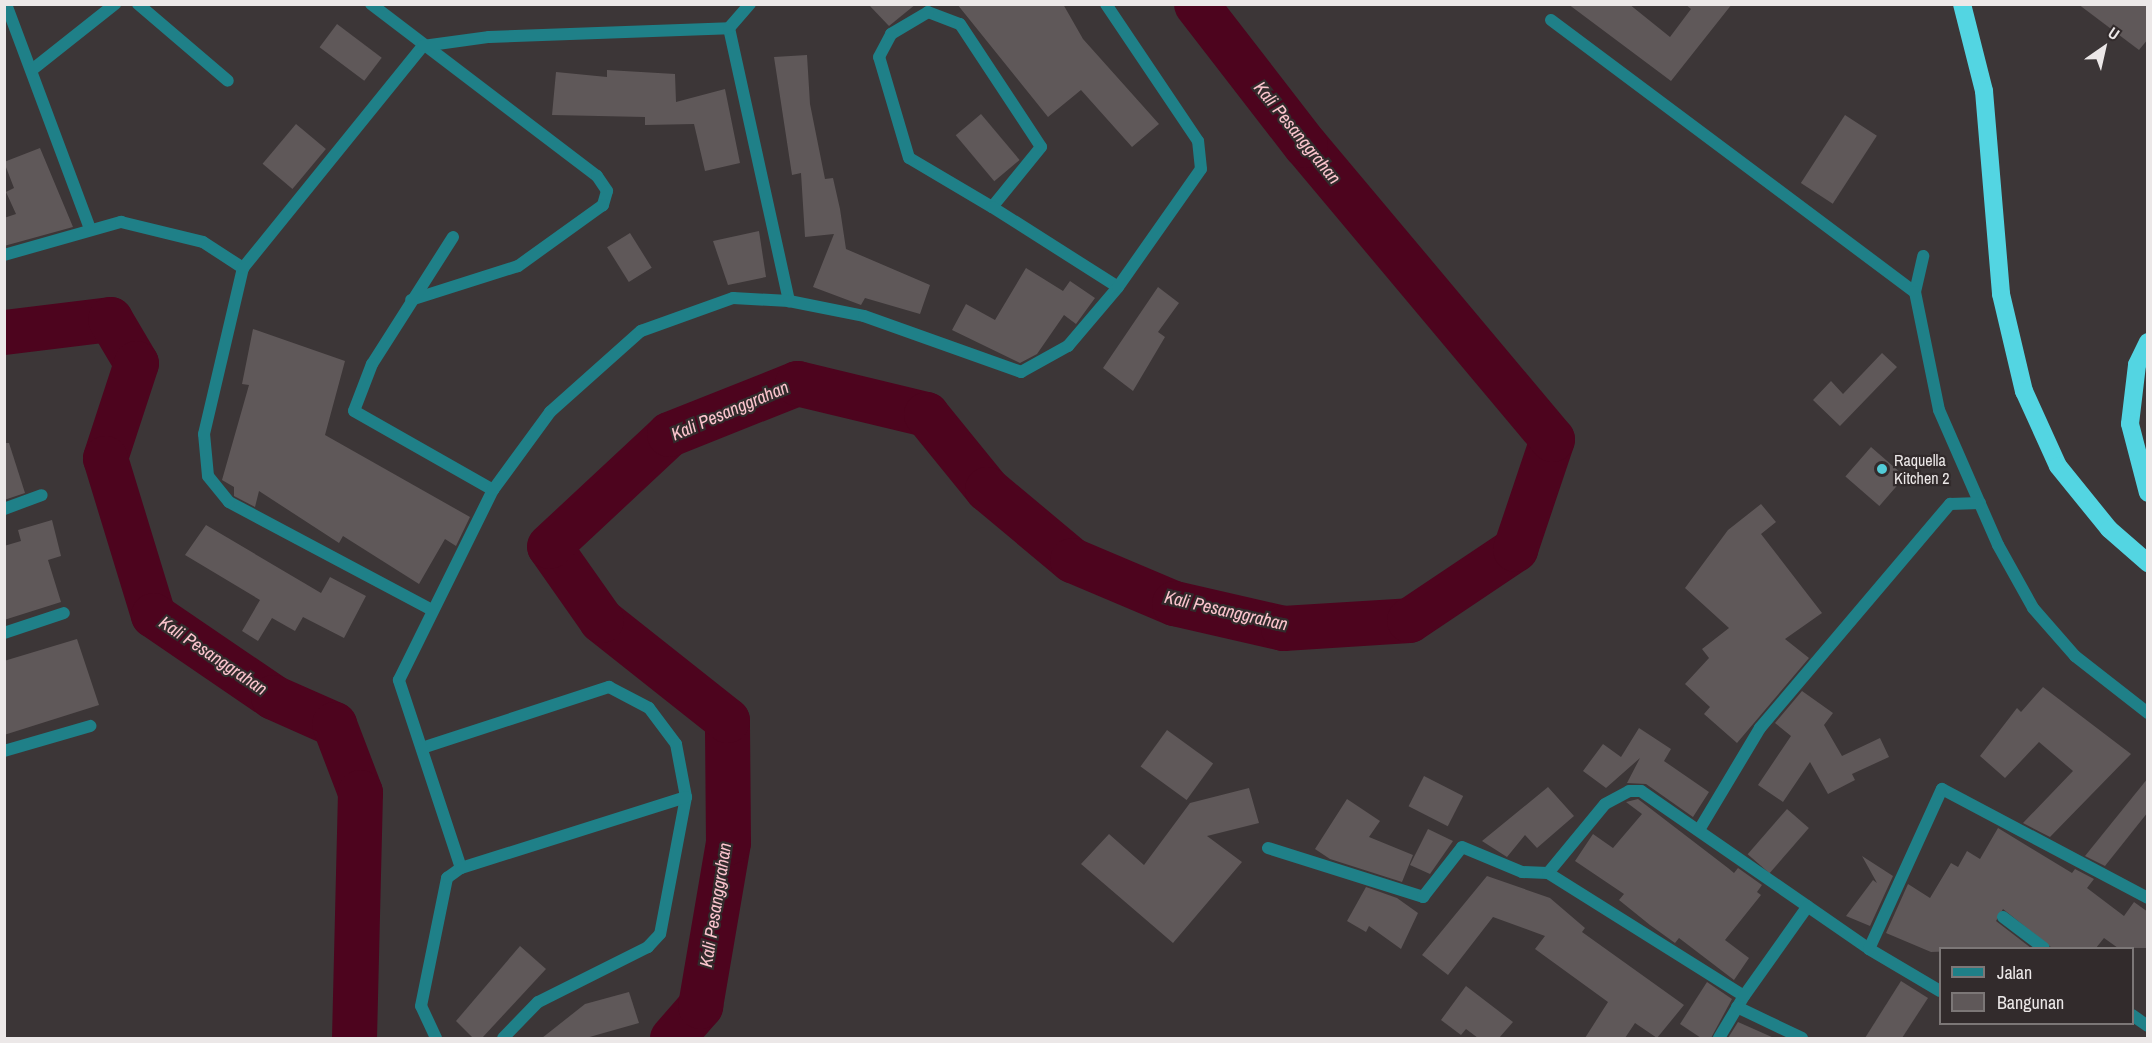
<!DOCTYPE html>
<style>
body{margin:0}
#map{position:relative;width:2152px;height:1043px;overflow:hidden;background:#3c3637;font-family:"Archivo Narrow",sans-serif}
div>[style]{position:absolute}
.river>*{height:45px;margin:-22.5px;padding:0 22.5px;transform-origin:22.5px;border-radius:22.5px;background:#4d041e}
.building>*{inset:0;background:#5f5859;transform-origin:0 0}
.minor>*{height:12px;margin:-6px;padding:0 6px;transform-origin:6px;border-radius:6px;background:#1f8088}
.motorway>*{height:18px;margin:-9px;padding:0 9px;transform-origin:9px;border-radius:9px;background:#53d5e2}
.dots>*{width:16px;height:16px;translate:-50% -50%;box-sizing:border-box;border:3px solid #322b2c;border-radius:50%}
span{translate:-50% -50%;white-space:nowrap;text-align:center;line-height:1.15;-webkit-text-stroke:4.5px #322b2c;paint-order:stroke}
.poi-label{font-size:16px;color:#ece8e8}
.left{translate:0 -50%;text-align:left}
.water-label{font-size:18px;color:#fcc5ce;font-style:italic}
.frame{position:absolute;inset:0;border:6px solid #ece8e8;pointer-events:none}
.legend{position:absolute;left:1939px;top:947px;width:195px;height:78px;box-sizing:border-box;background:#322b2c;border:2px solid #7c7777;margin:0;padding:8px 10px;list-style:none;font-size:18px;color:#ece8e8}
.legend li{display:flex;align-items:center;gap:12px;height:30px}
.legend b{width:30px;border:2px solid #7c7777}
.north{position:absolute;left:2074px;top:18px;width:60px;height:60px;-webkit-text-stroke:4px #322b2c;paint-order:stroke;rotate:34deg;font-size:16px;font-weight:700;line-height:24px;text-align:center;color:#ece8e8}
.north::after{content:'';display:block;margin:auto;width:21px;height:27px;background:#ece8e8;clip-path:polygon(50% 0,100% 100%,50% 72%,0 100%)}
</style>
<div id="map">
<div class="river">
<i style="left:4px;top:332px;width:107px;rotate:-7deg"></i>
<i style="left:110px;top:319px;width:51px;rotate:59.4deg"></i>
<i style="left:136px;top:363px;width:100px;rotate:108.1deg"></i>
<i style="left:105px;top:458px;width:164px;rotate:73deg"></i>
<i style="left:153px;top:615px;width:145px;rotate:34.3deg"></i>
<i style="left:273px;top:697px;width:67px;rotate:23.9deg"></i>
<i style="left:334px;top:724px;width:73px;rotate:69.1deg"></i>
<i style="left:360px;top:792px;width:246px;rotate:91.4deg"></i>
<i style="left:672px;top:1038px;width:43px;rotate:-48.8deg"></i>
<i style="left:700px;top:1006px;width:166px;rotate:-80.3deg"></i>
<i style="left:728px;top:842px;width:122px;rotate:-90.5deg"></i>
<i style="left:727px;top:720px;width:161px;rotate:-141.6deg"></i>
<i style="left:601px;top:620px;width:90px;rotate:-125.1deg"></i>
<i style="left:549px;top:546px;width:164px;rotate:-43deg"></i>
<i style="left:669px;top:434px;width:138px;rotate:-21.7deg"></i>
<i style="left:797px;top:383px;width:133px;rotate:13.5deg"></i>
<i style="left:926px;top:414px;width:97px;rotate:50.9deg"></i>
<i style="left:987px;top:489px;width:111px;rotate:39.9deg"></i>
<i style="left:1072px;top:560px;width:111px;rotate:22.9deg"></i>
<i style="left:1174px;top:603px;width:112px;rotate:12.9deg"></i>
<i style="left:1283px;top:628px;width:126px;rotate:-3.6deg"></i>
<i style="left:1409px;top:620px;width:128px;rotate:-33.8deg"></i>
<i style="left:1515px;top:549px;width:116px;rotate:-71.4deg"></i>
<i style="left:1552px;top:439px;width:384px;rotate:-130deg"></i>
<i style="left:1305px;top:145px;width:178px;rotate:-127.7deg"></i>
</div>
<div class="building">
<i style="clip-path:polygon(868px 4px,916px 4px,889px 26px)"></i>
<i style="clip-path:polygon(957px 4px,1063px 4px,1083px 39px,1159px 124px,1132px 147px,1081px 90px,1048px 117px)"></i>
<i style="clip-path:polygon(1568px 4px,1629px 4px,1670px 37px,1691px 9px,1685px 4px,1732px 4px,1671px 81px)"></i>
<i style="clip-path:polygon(2078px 4px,2148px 4px,2148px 39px,2139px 50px)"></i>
<i style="left:337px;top:24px;width:56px;height:29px;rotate:37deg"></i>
<i style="clip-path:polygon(807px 55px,810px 104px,825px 179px,833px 178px,840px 209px,846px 249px,930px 285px,920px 314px,865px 298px,861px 305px,813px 287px,834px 234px,805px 237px,801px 173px,792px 175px,774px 57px)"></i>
<i style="clip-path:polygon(607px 70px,675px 74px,676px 102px,725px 89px,740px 163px,705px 171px,694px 124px,645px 125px,645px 117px,552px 115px,556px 72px,607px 77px)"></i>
<i style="left:981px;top:114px;width:60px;height:33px;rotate:50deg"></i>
<i style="left:1845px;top:115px;width:38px;height:81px;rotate:33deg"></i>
<i style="left:296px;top:124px;width:39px;height:52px;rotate:40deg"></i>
<i style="clip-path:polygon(40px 148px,73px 227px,4px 246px,4px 218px,16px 214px,6px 192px,14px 188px,4px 162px)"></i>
<i style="clip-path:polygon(759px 231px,766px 277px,728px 285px,713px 241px)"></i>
<i style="left:630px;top:233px;width:41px;height:27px;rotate:58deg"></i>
<i style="clip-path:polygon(1026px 268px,1063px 291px,1070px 281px,1095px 298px,1076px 324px,1064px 315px,1037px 354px,1020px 363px,952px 330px,966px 304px,995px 320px)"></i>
<i style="clip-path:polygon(1158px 287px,1179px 303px,1158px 332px,1165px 337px,1133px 391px,1103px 368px)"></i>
<i style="clip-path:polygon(253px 329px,345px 361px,325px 435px,470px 517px,456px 546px,445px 539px,419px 584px,343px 536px,339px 543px,259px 491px,255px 507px,234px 496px,234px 487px,222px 480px,249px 385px,242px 384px)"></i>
<i style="clip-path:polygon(1882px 353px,1897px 367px,1840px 426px,1813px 400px,1831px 381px,1843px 394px)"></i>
<i style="clip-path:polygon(4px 443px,9px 443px,25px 493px,4px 500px)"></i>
<i style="left:1871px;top:447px;width:45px;height:39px;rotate:41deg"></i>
<i style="clip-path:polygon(1761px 504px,1776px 522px,1761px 534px,1822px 613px,1785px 639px,1809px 658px,1737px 743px,1704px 714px,1710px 707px,1685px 684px,1709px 658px,1702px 649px,1729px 628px,1685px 588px,1728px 530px)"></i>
<i style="clip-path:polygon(52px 520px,61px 556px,48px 560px,61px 602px,4px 620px,4px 546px,21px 541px,18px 530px)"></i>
<i style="clip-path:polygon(206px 525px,321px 593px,330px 577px,366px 596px,344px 638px,303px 617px,295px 631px,272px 618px,258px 641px,242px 631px,260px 600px,185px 555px)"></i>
<i style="clip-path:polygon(77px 639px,99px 705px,4px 735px,4px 661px)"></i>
<i style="clip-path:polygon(2043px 687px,2131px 754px,2050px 837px,2023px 823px,2073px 771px,2039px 742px,2005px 778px,1980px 756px,2017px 708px,2021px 712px)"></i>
<i style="clip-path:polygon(1802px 691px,1833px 713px,1824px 725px,1842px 756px,1880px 738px,1889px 757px,1852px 774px,1855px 780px,1828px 794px,1810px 762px,1783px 802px,1758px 785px,1791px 736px,1775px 723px)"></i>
<i style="clip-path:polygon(1639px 728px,1671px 749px,1664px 761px,1709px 792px,1693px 817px,1646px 784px,1627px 783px,1640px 758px,1606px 788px,1583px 771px,1603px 744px,1621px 757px)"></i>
<i style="left:1167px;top:730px;width:57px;height:45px;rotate:36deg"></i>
<i style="left:1424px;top:776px;width:44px;height:34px;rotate:27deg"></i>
<i style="clip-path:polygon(2148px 778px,2148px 812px,2105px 866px,2085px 856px)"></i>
<i style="clip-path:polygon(1548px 787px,1574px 816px,1537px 848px,1525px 835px,1507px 857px,1482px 841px)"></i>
<i style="clip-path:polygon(1249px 788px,1259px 823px,1207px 836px,1242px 862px,1173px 943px,1081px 864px,1109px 834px,1144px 865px,1190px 803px)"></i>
<i style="clip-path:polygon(1347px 799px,1380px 821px,1369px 837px,1413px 855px,1402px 882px,1330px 859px,1315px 849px)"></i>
<i style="clip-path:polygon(1638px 799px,1728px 868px,1734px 873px,1738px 868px,1762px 885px,1757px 892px,1761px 895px,1725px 940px,1749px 958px,1734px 980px,1679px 938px,1675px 943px,1650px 925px,1619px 900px,1624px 894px,1575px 861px,1593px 834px,1613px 848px,1642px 814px,1626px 802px)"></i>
<i style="left:1787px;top:809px;width:29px;height:60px;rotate:41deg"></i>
<i style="clip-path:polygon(1998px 828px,2072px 873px,2075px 869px,2094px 879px,2087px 888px,2124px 916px,2134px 902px,2148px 912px,2148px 948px,2118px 948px,2104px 938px,2096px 948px,2052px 948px,2003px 909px,1996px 921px,2031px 948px,1931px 952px,1886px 933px,1908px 884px,1930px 898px,1951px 863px,1958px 867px,1967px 851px,1980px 859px)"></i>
<i style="clip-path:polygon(1428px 829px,1453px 841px,1430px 874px,1410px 865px)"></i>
<i style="clip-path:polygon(1862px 856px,1893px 876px,1870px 926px,1846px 916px,1873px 880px,1877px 883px)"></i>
<i style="clip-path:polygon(1487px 876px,1550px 898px,1585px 928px,1582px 932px,1684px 1005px,1657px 1038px,1635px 1023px,1625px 1038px,1585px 1038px,1608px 1002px,1535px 949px,1545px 936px,1493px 917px,1448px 975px,1422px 955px)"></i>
<i style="clip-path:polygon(1366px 887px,1397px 898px,1418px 913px,1401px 949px,1369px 926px,1366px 932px,1347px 921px)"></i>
<i style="clip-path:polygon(520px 946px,546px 969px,482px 1038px,473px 1038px,456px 1021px)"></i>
<i style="clip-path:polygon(1901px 981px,1928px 998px,1902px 1038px,1865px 1038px)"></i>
<i style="clip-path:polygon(1707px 982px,1732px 999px,1711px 1038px,1701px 1038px,1680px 1024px)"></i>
<i style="clip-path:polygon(1466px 986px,1513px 1022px,1499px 1038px,1478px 1038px,1466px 1029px,1461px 1035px,1441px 1020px)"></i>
<i style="clip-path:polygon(629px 992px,639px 1023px,586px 1038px,542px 1038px,585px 1004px)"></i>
<i style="clip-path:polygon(1738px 1022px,1774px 1038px,1728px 1038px)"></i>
</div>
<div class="minor">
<i style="left:6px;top:4px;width:240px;rotate:69.5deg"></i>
<i style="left:138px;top:4px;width:118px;rotate:40.5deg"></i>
<i style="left:371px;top:4px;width:284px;rotate:37.3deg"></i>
<i style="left:597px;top:176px;width:18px;rotate:56deg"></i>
<i style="left:607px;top:191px;width:15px;rotate:106deg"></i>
<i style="left:603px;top:205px;width:105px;rotate:144.3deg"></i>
<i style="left:518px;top:266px;width:112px;rotate:162.4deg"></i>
<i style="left:928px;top:12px;width:34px;rotate:21deg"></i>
<i style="left:960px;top:24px;width:147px;rotate:56.6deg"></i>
<i style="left:1041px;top:147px;width:77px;rotate:129.2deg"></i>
<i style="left:992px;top:207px;width:96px;rotate:-149.4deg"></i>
<i style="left:909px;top:158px;width:105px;rotate:-106.5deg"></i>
<i style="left:879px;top:57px;width:26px;rotate:-62deg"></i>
<i style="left:891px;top:34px;width:43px;rotate:-30.7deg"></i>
<i style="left:1551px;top:20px;width:454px;rotate:36.8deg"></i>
<i style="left:1915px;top:292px;width:37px;rotate:-77deg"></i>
<i style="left:729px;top:28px;width:280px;rotate:77.6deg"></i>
<i style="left:33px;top:69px;width:105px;rotate:-38.4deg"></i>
<i style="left:992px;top:207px;width:149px;rotate:32.4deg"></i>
<i style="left:453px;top:237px;width:151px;rotate:122.5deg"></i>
<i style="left:372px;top:364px;width:50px;rotate:111deg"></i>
<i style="left:354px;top:411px;width:160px;rotate:29.6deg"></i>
<i style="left:4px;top:255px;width:122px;rotate:-15.8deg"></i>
<i style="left:121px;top:222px;width:84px;rotate:13.7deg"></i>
<i style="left:203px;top:242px;width:48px;rotate:33deg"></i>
<i style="left:1915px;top:292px;width:120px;rotate:78.5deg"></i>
<i style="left:1939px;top:410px;width:147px;rotate:66.4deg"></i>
<i style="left:1998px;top:545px;width:72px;rotate:60.9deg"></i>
<i style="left:2033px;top:608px;width:64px;rotate:48.8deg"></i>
<i style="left:2075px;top:656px;width:93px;rotate:38deg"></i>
<i style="left:4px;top:509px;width:40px;rotate:-20.2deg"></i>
<i style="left:432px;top:610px;width:230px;rotate:-152deg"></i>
<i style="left:229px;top:502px;width:33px;rotate:-129deg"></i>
<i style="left:208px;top:476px;width:42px;rotate:-95.4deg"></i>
<i style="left:204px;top:434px;width:171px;rotate:-76.8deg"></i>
<i style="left:243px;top:268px;width:286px;rotate:-51deg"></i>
<i style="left:423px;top:46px;width:67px;rotate:-7.8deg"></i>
<i style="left:489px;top:37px;width:240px;rotate:-2.1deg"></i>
<i style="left:729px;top:28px;width:32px;rotate:-49deg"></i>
<i style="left:4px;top:633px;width:63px;rotate:-18.4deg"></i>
<i style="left:425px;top:747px;width:194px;rotate:-18.1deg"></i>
<i style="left:609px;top:687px;width:45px;rotate:27.7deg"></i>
<i style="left:649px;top:708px;width:45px;rotate:53.1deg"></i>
<i style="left:676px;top:744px;width:54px;rotate:79.3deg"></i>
<i style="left:686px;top:797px;width:139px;rotate:100.7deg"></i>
<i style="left:660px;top:934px;width:18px;rotate:133deg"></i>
<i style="left:648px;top:947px;width:123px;rotate:153.4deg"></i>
<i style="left:538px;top:1002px;width:50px;rotate:134.2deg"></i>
<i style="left:4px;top:751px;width:90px;rotate:-16.2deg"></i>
<i style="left:1699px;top:830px;width:119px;rotate:-59.1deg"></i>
<i style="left:1760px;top:728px;width:294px;rotate:-49.7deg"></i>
<i style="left:1950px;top:504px;width:30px;rotate:-2deg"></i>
<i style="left:1268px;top:848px;width:163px;rotate:17.5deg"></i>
<i style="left:1423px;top:897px;width:63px;rotate:-52deg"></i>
<i style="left:1462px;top:847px;width:65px;rotate:22.6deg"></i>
<i style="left:1522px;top:872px;width:26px;rotate:2deg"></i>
<i style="left:1548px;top:873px;width:89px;rotate:-50.4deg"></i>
<i style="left:1605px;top:804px;width:27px;rotate:-28deg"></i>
<i style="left:1629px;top:791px;width:12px"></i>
<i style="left:1641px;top:791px;width:277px;rotate:34.7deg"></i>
<i style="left:1869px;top:949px;width:82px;rotate:30.6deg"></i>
<i style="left:461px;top:868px;width:198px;rotate:-108.3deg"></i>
<i style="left:399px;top:680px;width:212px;rotate:-63.7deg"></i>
<i style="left:493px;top:490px;width:97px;rotate:-53.8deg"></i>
<i style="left:550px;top:412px;width:122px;rotate:-41.7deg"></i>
<i style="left:641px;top:331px;width:98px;rotate:-19.7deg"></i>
<i style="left:733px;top:298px;width:56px;rotate:3.1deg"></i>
<i style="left:789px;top:301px;width:76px;rotate:11.3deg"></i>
<i style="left:864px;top:316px;width:167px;rotate:19.6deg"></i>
<i style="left:1021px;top:372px;width:54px;rotate:-29deg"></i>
<i style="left:1068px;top:346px;width:77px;rotate:-49.7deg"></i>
<i style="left:1118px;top:287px;width:144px;rotate:-54.9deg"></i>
<i style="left:1201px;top:169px;width:28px;rotate:-96deg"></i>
<i style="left:1198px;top:141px;width:165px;rotate:-123.9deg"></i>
<i style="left:1548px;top:873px;width:231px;rotate:32.1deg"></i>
<i style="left:1744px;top:996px;width:49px;rotate:120.8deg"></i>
<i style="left:2003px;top:917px;width:51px;rotate:37.1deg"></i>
<i style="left:1869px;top:949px;width:176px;rotate:-65.5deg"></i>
<i style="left:1942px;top:789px;width:233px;rotate:27.9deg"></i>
<i style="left:1744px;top:996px;width:110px;rotate:-54.6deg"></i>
<i style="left:1737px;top:1007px;width:72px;rotate:25.5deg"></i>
<i style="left:2132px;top:1015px;width:19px;rotate:35deg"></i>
<i style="left:436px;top:1038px;width:35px;rotate:-115deg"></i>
<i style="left:421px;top:1006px;width:131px;rotate:-78.5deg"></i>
<i style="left:447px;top:878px;width:17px;rotate:-36deg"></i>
<i style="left:461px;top:868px;width:236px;rotate:-17.5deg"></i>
</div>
<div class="motorway">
<i style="left:1962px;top:4px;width:90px;rotate:75.8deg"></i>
<i style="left:1984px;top:91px;width:204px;rotate:85.2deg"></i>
<i style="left:2001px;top:294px;width:100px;rotate:76.7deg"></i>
<i style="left:2024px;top:391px;width:82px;rotate:65.6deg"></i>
<i style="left:2058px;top:466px;width:81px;rotate:51deg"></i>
<i style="left:2109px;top:529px;width:52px;rotate:41.1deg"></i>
<i style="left:2148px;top:342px;width:25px;rotate:116deg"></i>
<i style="left:2137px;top:365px;width:59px;rotate:96.8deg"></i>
<i style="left:2130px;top:424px;width:71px;rotate:75.4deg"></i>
</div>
<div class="dots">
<i style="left:1882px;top:469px;background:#52cbd7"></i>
</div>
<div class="poi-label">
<span class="left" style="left:1894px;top:469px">Raquella<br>Kitchen 2</span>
</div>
<div class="water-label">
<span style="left:1297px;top:133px;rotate:51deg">Kali Pesanggrahan</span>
<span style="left:730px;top:411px;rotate:-23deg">Kali Pesanggrahan</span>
<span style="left:1226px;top:611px;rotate:13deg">Kali Pesanggrahan</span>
<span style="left:213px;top:656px;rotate:34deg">Kali Pesanggrahan</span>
<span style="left:716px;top:905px;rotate:-81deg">Kali Pesanggrahan</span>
</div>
<div class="frame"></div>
<ul class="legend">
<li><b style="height:8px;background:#1f8088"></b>Jalan</li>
<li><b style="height:16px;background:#5f5859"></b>Bangunan</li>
</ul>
<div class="north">U</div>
</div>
